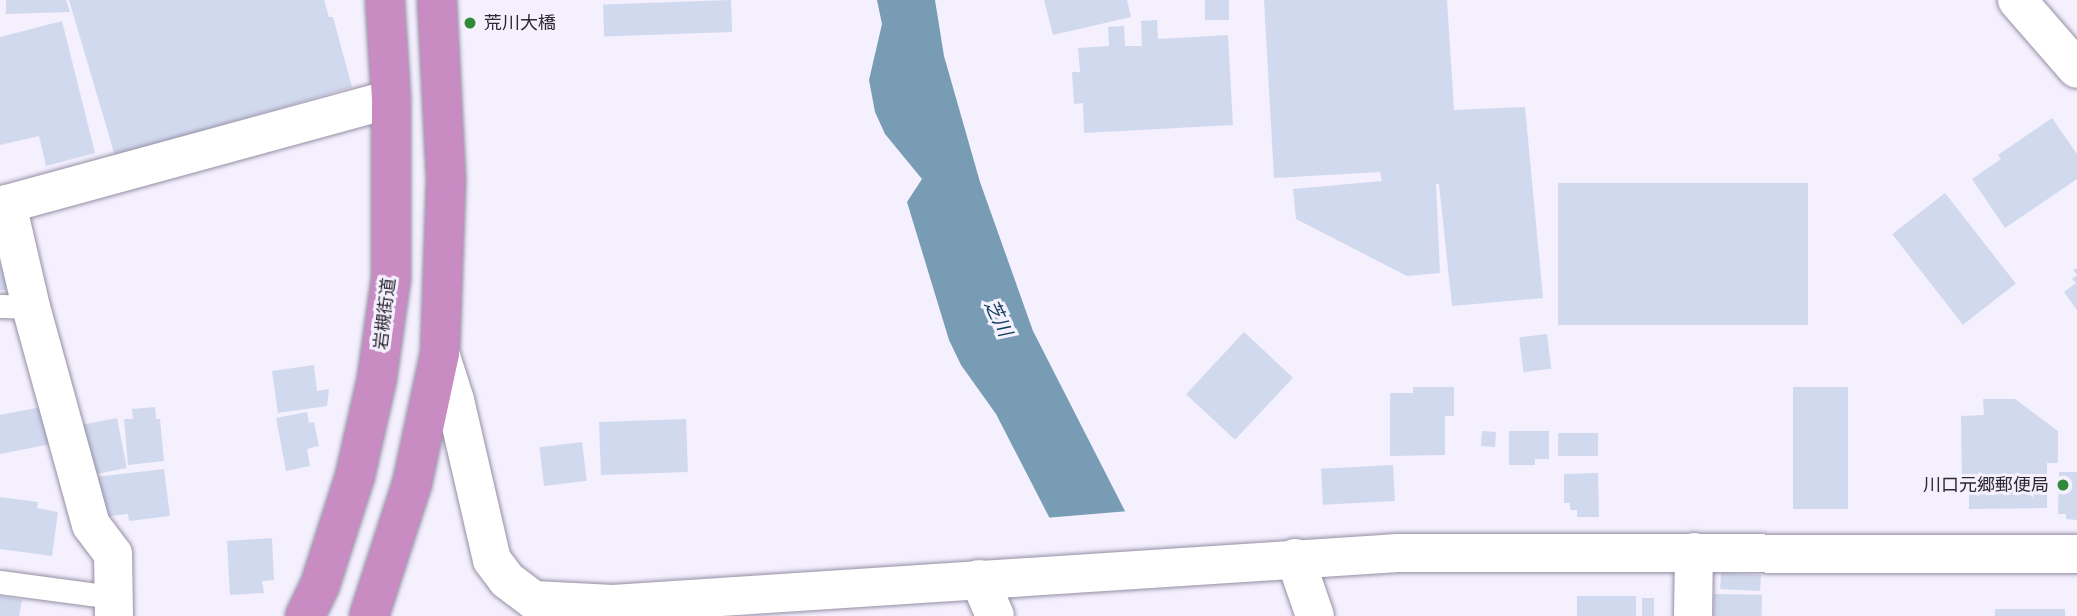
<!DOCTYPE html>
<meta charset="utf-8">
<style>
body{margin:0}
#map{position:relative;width:2077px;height:616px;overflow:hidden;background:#f4f0fe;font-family:Bitter,"Noto Sans JP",serif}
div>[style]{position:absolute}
.water>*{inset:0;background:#789cb4}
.pier>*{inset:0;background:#f4f0fe}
.building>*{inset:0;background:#d1d9ef;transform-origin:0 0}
.roads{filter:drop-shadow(0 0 2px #948ea3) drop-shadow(0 0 2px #948ea3)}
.service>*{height:23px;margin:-11.5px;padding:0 11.5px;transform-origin:11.5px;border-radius:11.5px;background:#fff}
.minor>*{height:38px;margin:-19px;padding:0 19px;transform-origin:19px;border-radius:19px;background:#fff}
.tertiary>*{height:38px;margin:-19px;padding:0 19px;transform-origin:19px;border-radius:19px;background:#fff}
.trunk>*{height:38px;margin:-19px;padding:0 19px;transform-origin:19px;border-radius:19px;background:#c88cc3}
.dots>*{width:19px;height:19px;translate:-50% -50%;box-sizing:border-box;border:4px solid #f4f0fe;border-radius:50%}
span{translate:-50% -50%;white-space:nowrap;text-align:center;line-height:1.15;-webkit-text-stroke:6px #f4f0fe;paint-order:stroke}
.poi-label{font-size:18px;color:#2c2932}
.left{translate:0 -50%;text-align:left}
.right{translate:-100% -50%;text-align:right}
.street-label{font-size:18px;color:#2c2932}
.water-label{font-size:19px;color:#0f3e58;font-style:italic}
</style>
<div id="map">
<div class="water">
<i style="clip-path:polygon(877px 0,935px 0,944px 56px,980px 182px,1033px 331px,1176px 611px,1100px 616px,996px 414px,961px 365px,949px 340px,907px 202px,922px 179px,885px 134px,875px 112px,869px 80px,882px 24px)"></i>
</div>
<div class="pier">
<i style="clip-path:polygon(1129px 511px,1182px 614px,1182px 616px,1096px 616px,1045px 518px)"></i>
</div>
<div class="building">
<i style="clip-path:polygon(6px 0,66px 0,70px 12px,6px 14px)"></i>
<i style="clip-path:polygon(69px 0,324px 0,329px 17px,333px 17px,352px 87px,115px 156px)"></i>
<i style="left:731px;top:0;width:32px;height:128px;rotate:88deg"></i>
<i style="clip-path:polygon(1044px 0,1127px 0,1131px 17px,1053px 35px)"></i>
<i style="left:1205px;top:0;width:24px;height:20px"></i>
<i style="clip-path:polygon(1264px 0,1447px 0,1454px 110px,1525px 107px,1543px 298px,1452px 306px,1439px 184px,1436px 184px,1440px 273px,1407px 276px,1296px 219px,1293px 189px,1382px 181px,1380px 172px,1274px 178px)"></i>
<i style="clip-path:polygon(1157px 20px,1158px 39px,1228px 35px,1233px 125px,1084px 133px,1083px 103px,1074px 104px,1072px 72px,1080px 72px,1078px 48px,1109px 46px,1108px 27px,1124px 26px,1125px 46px,1142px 46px,1141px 21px)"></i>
<i style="clip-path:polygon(62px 21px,95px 153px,46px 166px,39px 136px,0 145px,0 37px)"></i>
<i style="clip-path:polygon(2052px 118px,2077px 154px,2077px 179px,2005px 228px,1972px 179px,2001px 159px,1998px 155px)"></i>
<i style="left:1808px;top:183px;width:142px;height:250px;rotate:90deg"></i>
<i style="left:1945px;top:193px;width:115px;height:67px;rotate:52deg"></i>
<i style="clip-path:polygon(0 263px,2px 269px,10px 270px,8px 290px,0 290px)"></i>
<i style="clip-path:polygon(2077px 268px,2077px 310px,2064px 292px,2076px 283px,2072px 279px,2077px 275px,2073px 270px)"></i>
<i style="left:1244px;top:332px;width:67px;height:85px;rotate:43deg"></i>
<i style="left:1547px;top:334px;width:35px;height:28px;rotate:83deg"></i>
<i style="clip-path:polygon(314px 365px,317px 391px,329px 389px,327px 406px,278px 413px,272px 371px)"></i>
<i style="clip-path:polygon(1413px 387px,1454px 387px,1454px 416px,1445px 416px,1445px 455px,1390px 456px,1390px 393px,1413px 393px)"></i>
<i style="left:1793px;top:387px;width:55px;height:122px"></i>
<i style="clip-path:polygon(1983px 399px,2015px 399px,2058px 431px,2058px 463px,2047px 463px,2047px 508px,1969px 509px,1969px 480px,1962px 480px,1961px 416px,1984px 415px)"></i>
<i style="clip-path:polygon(46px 406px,51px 444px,0 454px,0 415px)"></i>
<i style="clip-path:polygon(155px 407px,156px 419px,160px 419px,164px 461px,128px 465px,124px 419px,133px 419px,132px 409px)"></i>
<i style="clip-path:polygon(307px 412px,309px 423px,314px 422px,319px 446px,307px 449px,310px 466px,286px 471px,276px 418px)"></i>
<i style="left:117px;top:418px;width:51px;height:38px;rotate:79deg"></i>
<i style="left:686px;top:419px;width:53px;height:87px;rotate:88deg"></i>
<i style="left:1482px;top:431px;width:14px;height:15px;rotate:4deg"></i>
<i style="clip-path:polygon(1509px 431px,1549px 431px,1549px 459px,1535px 459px,1535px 465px,1509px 465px)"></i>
<i style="left:1558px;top:433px;width:40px;height:23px"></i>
<i style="left:582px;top:442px;width:39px;height:43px;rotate:83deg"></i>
<i style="left:1393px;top:465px;width:36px;height:72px;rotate:87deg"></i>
<i style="clip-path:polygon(164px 469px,170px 516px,129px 521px,128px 514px,100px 517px,95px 477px)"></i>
<i style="clip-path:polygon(2059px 472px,2077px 472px,2077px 520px,2066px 519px,2066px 514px,2058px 514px)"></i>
<i style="clip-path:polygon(1598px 473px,1599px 517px,1577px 517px,1577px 510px,1570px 510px,1570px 503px,1564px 503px,1564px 474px)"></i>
<i style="clip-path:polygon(0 497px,38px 502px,37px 508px,58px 512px,52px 556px,0 549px)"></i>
<i style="clip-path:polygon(272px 538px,274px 580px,262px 581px,264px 593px,230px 595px,227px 541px)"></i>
<i style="left:1721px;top:573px;width:40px;height:16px;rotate:3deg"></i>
<i style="left:1714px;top:594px;width:48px;height:22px;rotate:1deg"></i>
<i style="clip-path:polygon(0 596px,22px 600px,19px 616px,0 616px)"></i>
<i style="left:1577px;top:596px;width:59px;height:20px"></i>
<i style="left:1642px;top:598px;width:12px;height:18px"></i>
<i style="left:1995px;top:609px;width:70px;height:7px"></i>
</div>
<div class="roads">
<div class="service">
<i style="left:0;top:306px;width:31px;rotate:2deg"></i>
<i style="left:0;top:582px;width:114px;rotate:7.6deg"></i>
</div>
<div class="minor">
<i style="left:979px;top:579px;width:40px;rotate:66.6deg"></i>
<i style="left:114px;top:616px;width:62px;rotate:-90.9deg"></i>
<i style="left:113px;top:554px;width:36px;rotate:-127deg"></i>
<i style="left:91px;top:525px;width:226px;rotate:-105.4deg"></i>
<i style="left:31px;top:307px;width:106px;rotate:-103.1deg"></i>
<i style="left:7px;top:204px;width:398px;rotate:-15.3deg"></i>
<i style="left:1693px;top:616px;width:64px;rotate:-89.1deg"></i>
</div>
<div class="tertiary">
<i style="left:2017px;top:0;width:91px;rotate:49deg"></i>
<i style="left:440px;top:353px;width:49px;rotate:72.3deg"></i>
<i style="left:455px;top:400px;width:164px;rotate:77deg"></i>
<i style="left:492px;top:560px;width:25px;rotate:53deg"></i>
<i style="left:507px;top:580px;width:34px;rotate:37deg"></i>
<i style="left:534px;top:600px;width:79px;rotate:2.9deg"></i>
<i style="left:613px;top:604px;width:787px;rotate:-3.72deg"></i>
<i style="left:1398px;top:553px;width:679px;rotate:0.08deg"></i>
<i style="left:1295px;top:558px;width:61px;rotate:71deg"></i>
</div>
<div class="trunk">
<i style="left:305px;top:616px;width:34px;rotate:-64deg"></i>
<i style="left:320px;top:585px;width:114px;rotate:-72.2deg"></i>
<i style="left:355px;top:476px;width:100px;rotate:-77.3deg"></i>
<i style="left:377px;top:378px;width:100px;rotate:-82deg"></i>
<i style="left:391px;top:279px;width:180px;rotate:-90deg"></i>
<i style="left:391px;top:99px;width:99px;rotate:-93.5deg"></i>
<i style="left:369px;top:616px;width:139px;rotate:-72deg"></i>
<i style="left:412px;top:484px;width:134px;rotate:-77.9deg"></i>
<i style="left:440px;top:353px;width:175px;rotate:-88deg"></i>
<i style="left:446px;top:178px;width:178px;rotate:-92.9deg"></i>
</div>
</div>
<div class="dots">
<i style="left:470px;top:23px;background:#318a3a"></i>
<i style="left:2063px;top:485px;background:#318a3a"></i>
</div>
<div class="poi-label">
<span class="left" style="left:484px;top:23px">荒川大橋</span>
<span class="right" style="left:2049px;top:485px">川口元郷郵便局</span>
</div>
<div class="street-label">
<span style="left:385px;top:314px;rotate:-83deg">岩槻街道</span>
</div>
<div class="water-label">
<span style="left:998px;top:318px;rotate:64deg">芝川</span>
</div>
</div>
